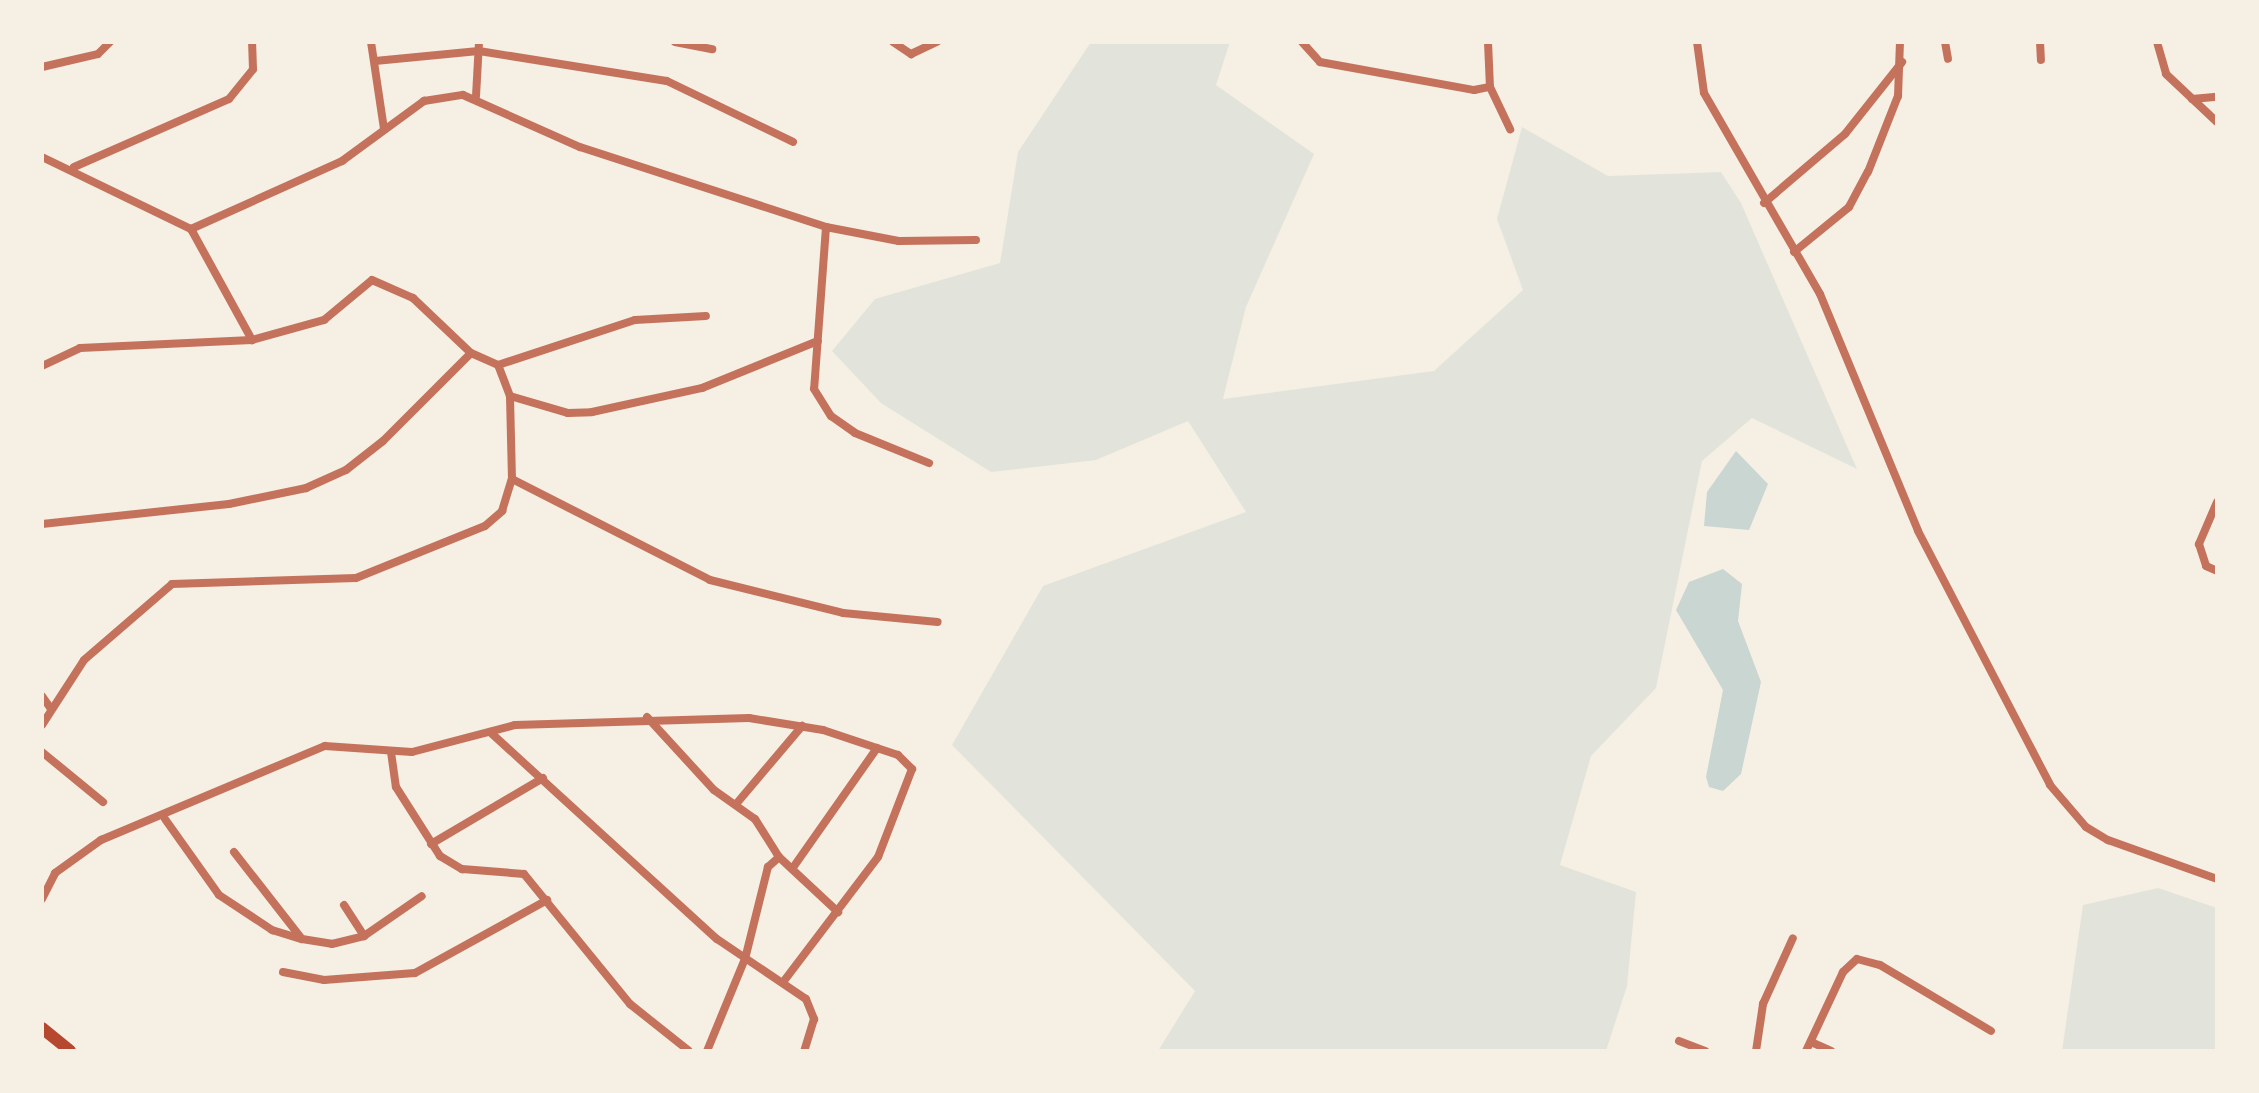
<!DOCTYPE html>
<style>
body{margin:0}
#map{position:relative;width:2259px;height:1093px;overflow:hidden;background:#f6efe4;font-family:Helvetica,sans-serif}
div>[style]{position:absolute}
.green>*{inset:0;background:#e2e4dc}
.water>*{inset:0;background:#c9d6d2}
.minor>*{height:8px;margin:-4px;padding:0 4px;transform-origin:4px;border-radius:4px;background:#c5725c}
.primary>*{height:12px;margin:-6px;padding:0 6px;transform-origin:6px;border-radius:6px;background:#b5482f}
span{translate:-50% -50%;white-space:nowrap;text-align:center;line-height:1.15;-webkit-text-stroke:8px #f6efe4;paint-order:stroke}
.frame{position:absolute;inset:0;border:44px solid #f6efe4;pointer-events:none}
</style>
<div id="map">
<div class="green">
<i style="clip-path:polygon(1091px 42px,1230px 42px,1216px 85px,1314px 154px,1246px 307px,1223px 399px,1434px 371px,1523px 290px,1497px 219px,1522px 127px,1608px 176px,1721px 172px,1741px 203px,1857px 469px,1752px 418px,1702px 461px,1656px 688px,1591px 756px,1560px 865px,1636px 892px,1627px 986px,1606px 1051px,1158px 1051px,1195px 991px,952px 745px,1043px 586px,1246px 512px,1188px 421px,1096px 460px,991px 472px,881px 403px,832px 351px,875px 299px,1000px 263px,1018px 152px)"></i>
<i style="clip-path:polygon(2158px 888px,2217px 908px,2217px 1051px,2062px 1051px,2083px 905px)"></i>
</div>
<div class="water">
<i style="clip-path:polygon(1736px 451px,1768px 484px,1749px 530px,1704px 526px,1707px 492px)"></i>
<i style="clip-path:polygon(1723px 569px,1742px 584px,1738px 621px,1761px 682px,1741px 774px,1723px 791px,1709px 787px,1706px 777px,1723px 690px,1676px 610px,1689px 582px)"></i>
</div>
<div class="minor">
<i style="left:371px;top:42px;width:88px;rotate:81.5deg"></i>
<i style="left:675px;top:42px;width:38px;rotate:11deg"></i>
<i style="left:893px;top:42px;width:22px;rotate:34deg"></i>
<i style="left:911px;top:54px;width:29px;rotate:-25deg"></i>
<i style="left:1302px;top:42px;width:27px;rotate:48deg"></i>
<i style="left:1320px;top:62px;width:157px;rotate:10.3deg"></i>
<i style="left:1474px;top:90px;width:16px;rotate:-11deg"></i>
<i style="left:1488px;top:42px;width:45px;rotate:87.5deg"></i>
<i style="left:1697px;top:42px;width:51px;rotate:82.2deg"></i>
<i style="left:1704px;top:93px;width:232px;rotate:60deg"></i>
<i style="left:1820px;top:294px;width:256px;rotate:67.5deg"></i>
<i style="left:1918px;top:531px;width:286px;rotate:62.5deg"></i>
<i style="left:2050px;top:785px;width:55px;rotate:49.4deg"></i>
<i style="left:2086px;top:827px;width:26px;rotate:31deg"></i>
<i style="left:2108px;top:840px;width:116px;rotate:19.7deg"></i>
<i style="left:1945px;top:42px;width:17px;rotate:80deg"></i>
<i style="left:2040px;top:42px;width:18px;rotate:87deg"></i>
<i style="left:2157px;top:42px;width:33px;rotate:74deg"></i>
<i style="left:2166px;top:74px;width:70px;rotate:43.3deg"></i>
<i style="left:375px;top:61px;width:104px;rotate:-5.5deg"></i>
<i style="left:479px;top:51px;width:190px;rotate:9.1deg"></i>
<i style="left:667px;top:81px;width:140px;rotate:25.8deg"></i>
<i style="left:42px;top:67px;width:57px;rotate:-13.1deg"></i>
<i style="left:98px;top:54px;width:17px;rotate:-45deg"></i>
<i style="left:1490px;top:87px;width:47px;rotate:64.5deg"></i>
<i style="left:476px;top:96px;width:54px;rotate:-86.8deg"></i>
<i style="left:2192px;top:99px;width:25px;rotate:-5deg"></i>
<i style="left:42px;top:157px;width:165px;rotate:25.8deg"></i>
<i style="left:191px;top:229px;width:127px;rotate:61.2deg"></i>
<i style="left:74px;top:167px;width:169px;rotate:-23.7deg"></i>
<i style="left:229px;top:99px;width:38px;rotate:-51deg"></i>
<i style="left:253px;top:69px;width:27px;rotate:-92deg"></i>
<i style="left:1764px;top:203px;width:106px;rotate:-40.4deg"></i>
<i style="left:1845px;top:134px;width:92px;rotate:-51.6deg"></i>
<i style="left:826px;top:227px;width:162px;rotate:94.2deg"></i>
<i style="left:814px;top:389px;width:32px;rotate:58deg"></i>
<i style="left:831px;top:416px;width:29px;rotate:35deg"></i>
<i style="left:855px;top:433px;width:80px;rotate:22.1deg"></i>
<i style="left:191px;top:229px;width:166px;rotate:-24.2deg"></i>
<i style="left:342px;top:161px;width:102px;rotate:-36.2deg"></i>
<i style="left:424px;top:101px;width:39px;rotate:-9deg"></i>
<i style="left:463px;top:95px;width:128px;rotate:24deg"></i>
<i style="left:580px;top:147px;width:259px;rotate:18deg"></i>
<i style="left:826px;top:227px;width:74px;rotate:10.9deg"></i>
<i style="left:899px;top:241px;width:77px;rotate:-0.7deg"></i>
<i style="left:1794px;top:252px;width:71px;rotate:-39.3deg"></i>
<i style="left:1849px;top:207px;width:40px;rotate:-62deg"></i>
<i style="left:1868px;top:172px;width:82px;rotate:-68.5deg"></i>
<i style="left:1898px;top:96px;width:54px;rotate:-87.9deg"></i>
<i style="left:498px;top:365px;width:144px;rotate:-18.2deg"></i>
<i style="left:635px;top:320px;width:71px;rotate:-3.2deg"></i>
<i style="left:42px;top:366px;width:42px;rotate:-25.3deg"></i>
<i style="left:80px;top:348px;width:172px;rotate:-2.7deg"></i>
<i style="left:252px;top:340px;width:75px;rotate:-15.5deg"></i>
<i style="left:324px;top:320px;width:62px;rotate:-39.8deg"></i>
<i style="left:372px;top:280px;width:45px;rotate:23.7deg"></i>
<i style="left:413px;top:298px;width:80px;rotate:43.5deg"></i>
<i style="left:471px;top:353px;width:30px;rotate:24deg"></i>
<i style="left:510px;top:396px;width:60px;rotate:16.3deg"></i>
<i style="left:568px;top:413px;width:24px;rotate:-2deg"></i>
<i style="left:592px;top:412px;width:113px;rotate:-12.3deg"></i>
<i style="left:702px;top:388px;width:125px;rotate:-22.1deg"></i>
<i style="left:512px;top:479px;width:222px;rotate:27deg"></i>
<i style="left:710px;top:580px;width:137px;rotate:13.9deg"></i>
<i style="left:843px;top:613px;width:95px;rotate:5.4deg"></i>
<i style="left:2217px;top:502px;width:46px;rotate:113.2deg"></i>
<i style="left:2199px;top:544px;width:23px;rotate:72deg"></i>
<i style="left:2206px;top:566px;width:12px;rotate:24deg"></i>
<i style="left:42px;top:524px;width:188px;rotate:-6.1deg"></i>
<i style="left:229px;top:504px;width:79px;rotate:-11.7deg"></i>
<i style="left:306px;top:488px;width:44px;rotate:-24.2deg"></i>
<i style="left:346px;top:470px;width:47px;rotate:-38.1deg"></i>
<i style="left:383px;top:441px;width:124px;rotate:-45deg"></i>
<i style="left:42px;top:696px;width:16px;rotate:55deg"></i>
<i style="left:647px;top:717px;width:99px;rotate:47.5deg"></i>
<i style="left:714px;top:790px;width:50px;rotate:35.3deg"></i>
<i style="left:755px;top:819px;width:45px;rotate:57.7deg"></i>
<i style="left:779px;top:857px;width:81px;rotate:43deg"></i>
<i style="left:42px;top:725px;width:77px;rotate:-57.1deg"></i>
<i style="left:84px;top:660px;width:116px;rotate:-40.8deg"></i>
<i style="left:172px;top:584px;width:184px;rotate:-1.9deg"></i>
<i style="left:356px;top:578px;width:139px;rotate:-22deg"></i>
<i style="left:485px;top:526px;width:23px;rotate:-41deg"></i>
<i style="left:502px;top:511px;width:34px;rotate:-73deg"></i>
<i style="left:512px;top:479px;width:83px;rotate:-91.4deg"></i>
<i style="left:510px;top:396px;width:33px;rotate:-111deg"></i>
<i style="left:490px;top:732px;width:307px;rotate:42.4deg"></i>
<i style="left:717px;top:939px;width:107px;rotate:34deg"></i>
<i style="left:806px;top:999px;width:22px;rotate:68deg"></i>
<i style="left:814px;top:1019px;width:34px;rotate:107deg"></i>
<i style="left:42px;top:752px;width:79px;rotate:39.3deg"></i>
<i style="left:391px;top:752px;width:35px;rotate:82deg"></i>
<i style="left:396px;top:787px;width:82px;rotate:57.5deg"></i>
<i style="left:440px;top:856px;width:26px;rotate:31deg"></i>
<i style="left:462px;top:869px;width:62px;rotate:4.6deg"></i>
<i style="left:524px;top:874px;width:168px;rotate:50.8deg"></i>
<i style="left:630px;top:1004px;width:75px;rotate:38.5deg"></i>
<i style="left:737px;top:803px;width:101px;rotate:-49.8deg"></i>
<i style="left:165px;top:819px;width:93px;rotate:54.6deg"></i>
<i style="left:219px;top:895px;width:64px;rotate:33.4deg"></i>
<i style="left:272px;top:930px;width:31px;rotate:17deg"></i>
<i style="left:302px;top:939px;width:30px;rotate:9deg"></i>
<i style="left:332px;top:944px;width:33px;rotate:-14deg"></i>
<i style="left:364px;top:936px;width:70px;rotate:-34.6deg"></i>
<i style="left:431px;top:844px;width:130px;rotate:-30.5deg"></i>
<i style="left:234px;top:852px;width:110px;rotate:52deg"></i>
<i style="left:792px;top:869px;width:148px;rotate:-54.9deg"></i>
<i style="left:42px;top:899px;width:29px;rotate:-63deg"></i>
<i style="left:55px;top:873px;width:57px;rotate:-35.7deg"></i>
<i style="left:101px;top:840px;width:243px;rotate:-22.8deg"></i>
<i style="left:325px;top:746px;width:87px;rotate:3.9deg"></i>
<i style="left:412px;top:752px;width:106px;rotate:-14.7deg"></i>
<i style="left:515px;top:725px;width:234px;rotate:-1.7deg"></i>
<i style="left:749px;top:718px;width:75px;rotate:9.2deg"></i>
<i style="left:823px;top:730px;width:79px;rotate:18.4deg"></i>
<i style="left:898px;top:755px;width:20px;rotate:45deg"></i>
<i style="left:912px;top:769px;width:94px;rotate:111.1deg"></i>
<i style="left:878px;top:857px;width:157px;rotate:127.2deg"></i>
<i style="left:344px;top:905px;width:37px;rotate:57deg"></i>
<i style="left:283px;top:972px;width:42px;rotate:11deg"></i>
<i style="left:324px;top:980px;width:91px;rotate:-4.4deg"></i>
<i style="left:415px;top:973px;width:151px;rotate:-28.9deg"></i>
<i style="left:1679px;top:1041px;width:28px;rotate:21deg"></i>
<i style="left:1811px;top:1042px;width:22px;rotate:24deg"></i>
<i style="left:707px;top:1051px;width:100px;rotate:-67.6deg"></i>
<i style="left:745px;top:959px;width:95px;rotate:-76deg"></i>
<i style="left:768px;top:867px;width:15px;rotate:-42deg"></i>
<i style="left:1756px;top:1051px;width:48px;rotate:-81.5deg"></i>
<i style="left:1763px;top:1004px;width:72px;rotate:-65.6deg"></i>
<i style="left:1806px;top:1051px;width:87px;rotate:-64.9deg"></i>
<i style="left:1843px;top:972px;width:19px;rotate:-43deg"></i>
<i style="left:1857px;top:959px;width:24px;rotate:15deg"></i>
<i style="left:1880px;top:965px;width:129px;rotate:30.7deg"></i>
</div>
<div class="primary">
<i style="left:42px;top:1028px;width:36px;rotate:39deg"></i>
</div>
<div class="frame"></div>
</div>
